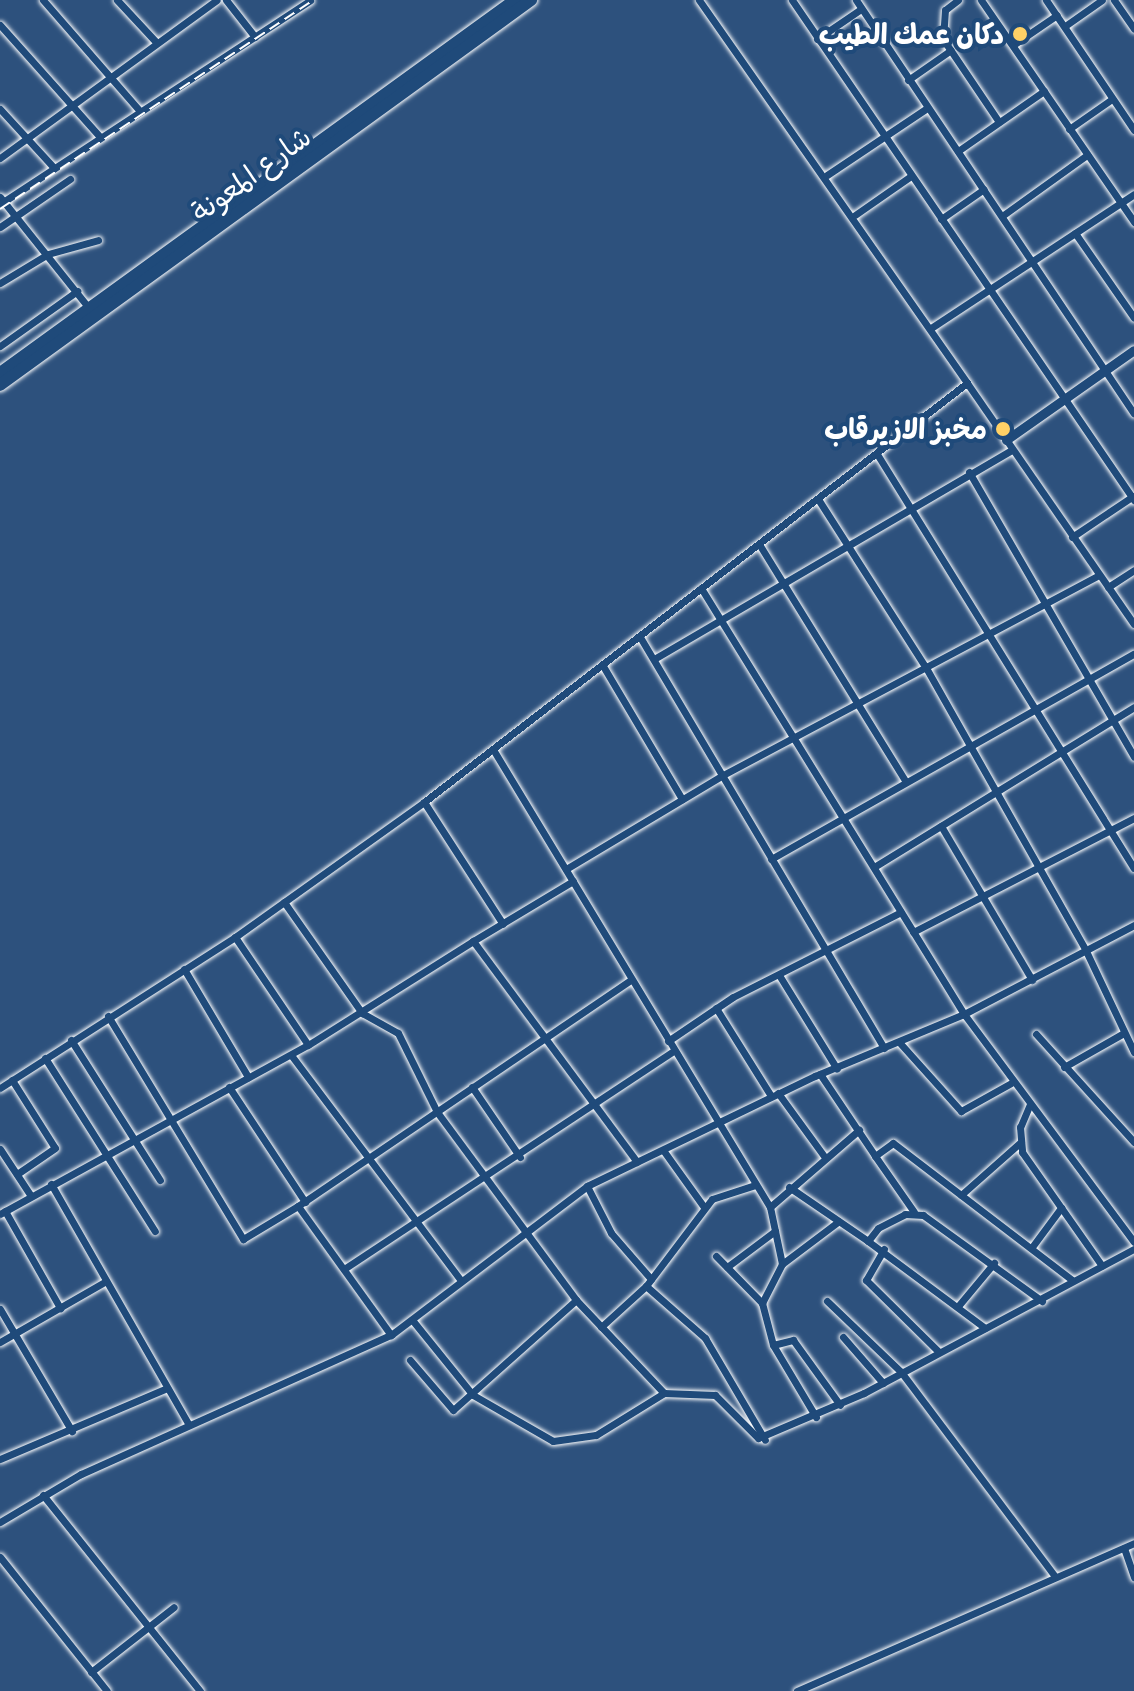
<!DOCTYPE html>
<meta charset="utf-8">
<style>
body{margin:0}
#map{position:relative;width:1134px;height:1691px;overflow:hidden;background:#2d517d;font-family:Itim,"Playpen Sans Arabic",sans-serif}
div>[style]{position:absolute}
.roads{filter:drop-shadow(0 0 2px #fff) drop-shadow(0 0 2px #fff)}
.street>*{height:7px;margin:-3.5px;padding:0 3.5px;transform-origin:3.5px;border-radius:3.5px;background:#1f4a7a}
.secondary>*{height:9px;margin:-4.5px;padding:0 4.5px;transform-origin:4.5px;border-radius:4.5px;background:#1f4a7a}
.highway>*{height:12px;margin:-6px;padding:0 6px;transform-origin:6px;border-radius:6px;background:#1f4a7a}
.rail>*{height:2px;margin-top:-1px;transform-origin:0;background:repeating-linear-gradient(90deg,#fff 0 12px,transparent 0 18px)}
.dots>*{width:22px;height:22px;translate:-50% -50%;box-sizing:border-box;border:4px solid #1f4a7a;border-radius:50%}
span{translate:-50% -50%;white-space:nowrap;text-align:center;line-height:1.15;-webkit-text-stroke:8px #1f4a7a;paint-order:stroke}
.poi-label{font-size:28px;color:#fff;font-weight:700}
.right{translate:-100% -50%;text-align:right}
.street-label{font-size:28px;color:#fff}
</style>
<div id="map">
<div class="roads">
<div class="street">
<i style="left:43px;top:0;width:146px;rotate:48.9deg"></i>
<i style="left:117px;top:0;width:57px;rotate:47.1deg"></i>
<i style="left:226px;top:0;width:47px;rotate:51.9deg"></i>
<i style="left:699px;top:0;width:467px;rotate:55deg"></i>
<i style="left:792px;top:0;width:606px;rotate:55.63deg"></i>
<i style="left:856px;top:0;width:498px;rotate:56.1deg"></i>
<i style="left:958px;top:0;width:16px;rotate:142deg"></i>
<i style="left:945px;top:10px;width:29px;rotate:94deg"></i>
<i style="left:943px;top:39px;width:100px;rotate:56deg"></i>
<i style="left:981px;top:0;width:270px;rotate:55.4deg"></i>
<i style="left:1046px;top:0;width:157px;rotate:55.9deg"></i>
<i style="left:1114px;top:0;width:35px;rotate:55deg"></i>
<i style="left:0;top:25px;width:150px;rotate:48.2deg"></i>
<i style="left:1065px;top:26px;width:45px;rotate:-35.1deg"></i>
<i style="left:817px;top:39px;width:53px;rotate:-34.3deg"></i>
<i style="left:1013px;top:45px;width:53px;rotate:-34.3deg"></i>
<i style="left:908px;top:80px;width:52px;rotate:-34.9deg"></i>
<i style="left:0;top:109px;width:80px;rotate:47.5deg"></i>
<i style="left:1069px;top:129px;width:52px;rotate:-34.9deg"></i>
<i style="left:958px;top:151px;width:105px;rotate:-34.9deg"></i>
<i style="left:0;top:158px;width:268px;rotate:-36.1deg"></i>
<i style="left:827px;top:175px;width:120px;rotate:-33.8deg"></i>
<i style="left:0;top:197px;width:142px;rotate:51.3deg"></i>
<i style="left:0;top:204px;width:371px;rotate:-33.3deg"></i>
<i style="left:855px;top:215px;width:68px;rotate:-34.9deg"></i>
<i style="left:1002px;top:216px;width:105px;rotate:-35.7deg"></i>
<i style="left:941px;top:219px;width:52px;rotate:-34.9deg"></i>
<i style="left:0;top:227px;width:85px;rotate:-34.4deg"></i>
<i style="left:1075px;top:233px;width:103px;rotate:55.2deg"></i>
<i style="left:0;top:283px;width:56px;rotate:-31.1deg"></i>
<i style="left:48px;top:254px;width:52px;rotate:-15.6deg"></i>
<i style="left:931px;top:328px;width:243px;rotate:-33.4deg"></i>
<i style="left:0;top:346px;width:95px;rotate:-35.5deg"></i>
<i style="left:877px;top:454px;width:487px;rotate:58.2deg"></i>
<i style="left:969px;top:472px;width:329px;rotate:59.9deg"></i>
<i style="left:818px;top:499px;width:198px;rotate:57.4deg"></i>
<i style="left:925px;top:666px;width:327px;rotate:60.5deg"></i>
<i style="left:1086px;top:951px;width:112px;rotate:64.6deg"></i>
<i style="left:1072px;top:537px;width:73px;rotate:-33.9deg"></i>
<i style="left:759px;top:544px;width:278px;rotate:58.3deg"></i>
<i style="left:1108px;top:587px;width:31px;rotate:-33deg"></i>
<i style="left:701px;top:588px;width:501px;rotate:58.31deg"></i>
<i style="left:964px;top:1014px;width:284px;rotate:53.3deg"></i>
<i style="left:640px;top:637px;width:478px;rotate:59.3deg"></i>
<i style="left:654px;top:659px;width:415px;rotate:-30.3deg"></i>
<i style="left:603px;top:666px;width:155px;rotate:59.3deg"></i>
<i style="left:494px;top:751px;width:533px;rotate:58.82deg"></i>
<i style="left:770px;top:1207px;width:58px;rotate:78.1deg"></i>
<i style="left:782px;top:1264px;width:44px;rotate:117.1deg"></i>
<i style="left:762px;top:1303px;width:43px;rotate:75.3deg"></i>
<i style="left:773px;top:1345px;width:84px;rotate:59.2deg"></i>
<i style="left:424px;top:802px;width:145px;rotate:57.1deg"></i>
<i style="left:941px;top:826px;width:179px;rotate:59.4deg"></i>
<i style="left:771px;top:859px;width:417px;rotate:-29.5deg"></i>
<i style="left:874px;top:867px;width:305px;rotate:-31.6deg"></i>
<i style="left:566px;top:869px;width:183px;rotate:-30.9deg"></i>
<i style="left:723px;top:775px;width:426px;rotate:-28deg"></i>
<i style="left:573px;top:881px;width:117px;rotate:149deg"></i>
<i style="left:473px;top:941px;width:275px;rotate:53.4deg"></i>
<i style="left:284px;top:902px;width:136px;rotate:54.9deg"></i>
<i style="left:362px;top:1013px;width:41px;rotate:29.1deg"></i>
<i style="left:398px;top:1033px;width:88px;rotate:63.7deg"></i>
<i style="left:437px;top:1112px;width:234px;rotate:53.5deg"></i>
<i style="left:576px;top:1300px;width:128px;rotate:46.6deg"></i>
<i style="left:664px;top:1393px;width:51px;rotate:2.2deg"></i>
<i style="left:715px;top:1395px;width:61px;rotate:45deg"></i>
<i style="left:758px;top:1438px;width:115px;rotate:-23deg"></i>
<i style="left:864px;top:1393px;width:306px;rotate:-28.1deg"></i>
<i style="left:913px;top:932px;width:249px;rotate:-27.3deg"></i>
<i style="left:235px;top:937px;width:130px;rotate:55.9deg"></i>
<i style="left:184px;top:969px;width:126px;rotate:59.3deg"></i>
<i style="left:779px;top:975px;width:110px;rotate:58.3deg"></i>
<i style="left:716px;top:1008px;width:104px;rotate:58deg"></i>
<i style="left:108px;top:1016px;width:261px;rotate:58.8deg"></i>
<i style="left:243px;top:1239px;width:64px;rotate:-31deg"></i>
<i style="left:1036px;top:1034px;width:146px;rotate:47.8deg"></i>
<i style="left:71px;top:1040px;width:166px;rotate:57.6deg"></i>
<i style="left:668px;top:1041px;width:78px;rotate:-34.1deg"></i>
<i style="left:733px;top:997px;width:188px;rotate:-26.8deg"></i>
<i style="left:899px;top:1042px;width:93px;rotate:48.1deg"></i>
<i style="left:961px;top:1111px;width:57px;rotate:-29.2deg"></i>
<i style="left:291px;top:1055px;width:283px;rotate:53deg"></i>
<i style="left:45px;top:1058px;width:205px;rotate:57.6deg"></i>
<i style="left:1064px;top:1067px;width:67px;rotate:-29.6deg"></i>
<i style="left:820px;top:1074px;width:99px;rotate:56.1deg"></i>
<i style="left:875px;top:1156px;width:22px;rotate:-36deg"></i>
<i style="left:893px;top:1143px;width:225px;rotate:37.4deg"></i>
<i style="left:12px;top:1080px;width:80px;rotate:57.7deg"></i>
<i style="left:55px;top:1148px;width:46px;rotate:145.6deg"></i>
<i style="left:229px;top:1087px;width:138px;rotate:56.5deg"></i>
<i style="left:472px;top:1087px;width:85px;rotate:55.6deg"></i>
<i style="left:0;top:1088px;width:279px;rotate:-32.7deg"></i>
<i style="left:235px;top:937px;width:232px;rotate:-35.5deg"></i>
<i style="left:424px;top:802px;width:686px;rotate:-37.66deg"></i>
<i style="left:967px;top:383px;width:293px;rotate:55.3deg"></i>
<i style="left:778px;top:1093px;width:78px;rotate:53.9deg"></i>
<i style="left:1030px;top:1104px;width:25px;rotate:113deg"></i>
<i style="left:1020px;top:1127px;width:25px;rotate:85deg"></i>
<i style="left:1022px;top:1152px;width:139px;rotate:54.9deg"></i>
<i style="left:0;top:1149px;width:56px;rotate:56.6deg"></i>
<i style="left:663px;top:1150px;width:70px;rotate:54.3deg"></i>
<i style="left:875px;top:1156px;width:68px;rotate:55.1deg"></i>
<i style="left:51px;top:1184px;width:275px;rotate:60.2deg"></i>
<i style="left:587px;top:1186px;width:53px;rotate:62.9deg"></i>
<i style="left:611px;top:1233px;width:61px;rotate:49deg"></i>
<i style="left:789px;top:1187px;width:96px;rotate:34.4deg"></i>
<i style="left:961px;top:1195px;width:80px;rotate:-41.5deg"></i>
<i style="left:770px;top:1207px;width:118px;rotate:-40.9deg"></i>
<i style="left:5px;top:1211px;width:112px;rotate:60.4deg"></i>
<i style="left:0;top:1214px;width:351px;rotate:-28.8deg"></i>
<i style="left:308px;top:1045px;width:195px;rotate:-32.2deg"></i>
<i style="left:1032px;top:1247px;width:49px;rotate:-53.4deg"></i>
<i style="left:884px;top:1249px;width:36px;rotate:120deg"></i>
<i style="left:866px;top:1280px;width:101px;rotate:44.6deg"></i>
<i style="left:716px;top:1256px;width:66px;rotate:45.6deg"></i>
<i style="left:782px;top:1264px;width:71px;rotate:-37deg"></i>
<i style="left:727px;top:1267px;width:60px;rotate:-36.9deg"></i>
<i style="left:344px;top:1269px;width:395px;rotate:-33.5deg"></i>
<i style="left:646px;top:1286px;width:79px;rotate:41.4deg"></i>
<i style="left:705px;top:1338px;width:118px;rotate:59.5deg"></i>
<i style="left:827px;top:1301px;width:103px;rotate:43.8deg"></i>
<i style="left:901px;top:1372px;width:256px;rotate:53deg"></i>
<i style="left:959px;top:1305px;width:55px;rotate:-50.2deg"></i>
<i style="left:0;top:1309px;width:142px;rotate:59.5deg"></i>
<i style="left:413px;top:1321px;width:95px;rotate:51deg"></i>
<i style="left:473px;top:1395px;width:92px;rotate:29.9deg"></i>
<i style="left:553px;top:1441px;width:43px;rotate:-7.9deg"></i>
<i style="left:596px;top:1435px;width:80px;rotate:-31.7deg"></i>
<i style="left:601px;top:1327px;width:61px;rotate:-42.3deg"></i>
<i style="left:646px;top:1286px;width:109px;rotate:-52.8deg"></i>
<i style="left:712px;top:1199px;width:45px;rotate:-18deg"></i>
<i style="left:985px;top:1328px;width:146px;rotate:-143.4deg"></i>
<i style="left:868px;top:1241px;width:16px;rotate:-52deg"></i>
<i style="left:878px;top:1228px;width:30px;rotate:-27deg"></i>
<i style="left:905px;top:1214px;width:18px;rotate:3deg"></i>
<i style="left:923px;top:1215px;width:147px;rotate:35.9deg"></i>
<i style="left:391px;top:1335px;width:159px;rotate:-125.8deg"></i>
<i style="left:298px;top:1206px;width:402px;rotate:-34.2deg"></i>
<i style="left:843px;top:1337px;width:61px;rotate:49deg"></i>
<i style="left:0;top:1342px;width:122px;rotate:-29.9deg"></i>
<i style="left:773px;top:1345px;width:21px;rotate:-14deg"></i>
<i style="left:793px;top:1340px;width:80px;rotate:54.1deg"></i>
<i style="left:410px;top:1360px;width:66px;rotate:49.3deg"></i>
<i style="left:453px;top:1410px;width:165px;rotate:-41.8deg"></i>
<i style="left:0;top:1459px;width:181px;rotate:-23deg"></i>
<i style="left:43px;top:1495px;width:251px;rotate:51.3deg"></i>
<i style="left:0;top:1522px;width:94px;rotate:-30.7deg"></i>
<i style="left:81px;top:1474px;width:340px;rotate:-24.2deg"></i>
<i style="left:391px;top:1335px;width:246px;rotate:-37.2deg"></i>
<i style="left:587px;top:1186px;width:253px;rotate:-25.8deg"></i>
<i style="left:815px;top:1076px;width:161px;rotate:-22.6deg"></i>
<i style="left:964px;top:1014px;width:192px;rotate:-27.6deg"></i>
<i style="left:1124px;top:1548px;width:31px;rotate:71deg"></i>
<i style="left:0;top:1557px;width:171px;rotate:51.4deg"></i>
<i style="left:91px;top:1672px;width:105px;rotate:-38.1deg"></i>
<i style="left:797px;top:1691px;width:368px;rotate:-23.7deg"></i>
</div>
<div class="secondary">
<i style="left:1006px;top:440px;width:156px;rotate:-35.1deg"></i>
</div>
<div class="highway">
<i style="left:0;top:373px;width:636px;rotate:-35.91deg"></i>
<i style="left:0;top:385px;width:656px;rotate:-35.94deg"></i>
</div>
</div>
<div class="rail">
<i style="left:0;top:209px;width:376px;rotate:-33.7deg"></i>
</div>
<div class="dots">
<i style="left:1020px;top:34px;background:#ffd166"></i>
<i style="left:1003px;top:429px;background:#ffd166"></i>
</div>
<div class="poi-label">
<span class="right" style="left:1004px;top:34px">دكان عمك الطيب</span>
<span class="right" style="left:987px;top:429px">مخبز الازيرقاب</span>
</div>
<div class="street-label">
<span style="left:251px;top:174px;rotate:-36deg">شارع المعونة</span>
</div>
</div>
